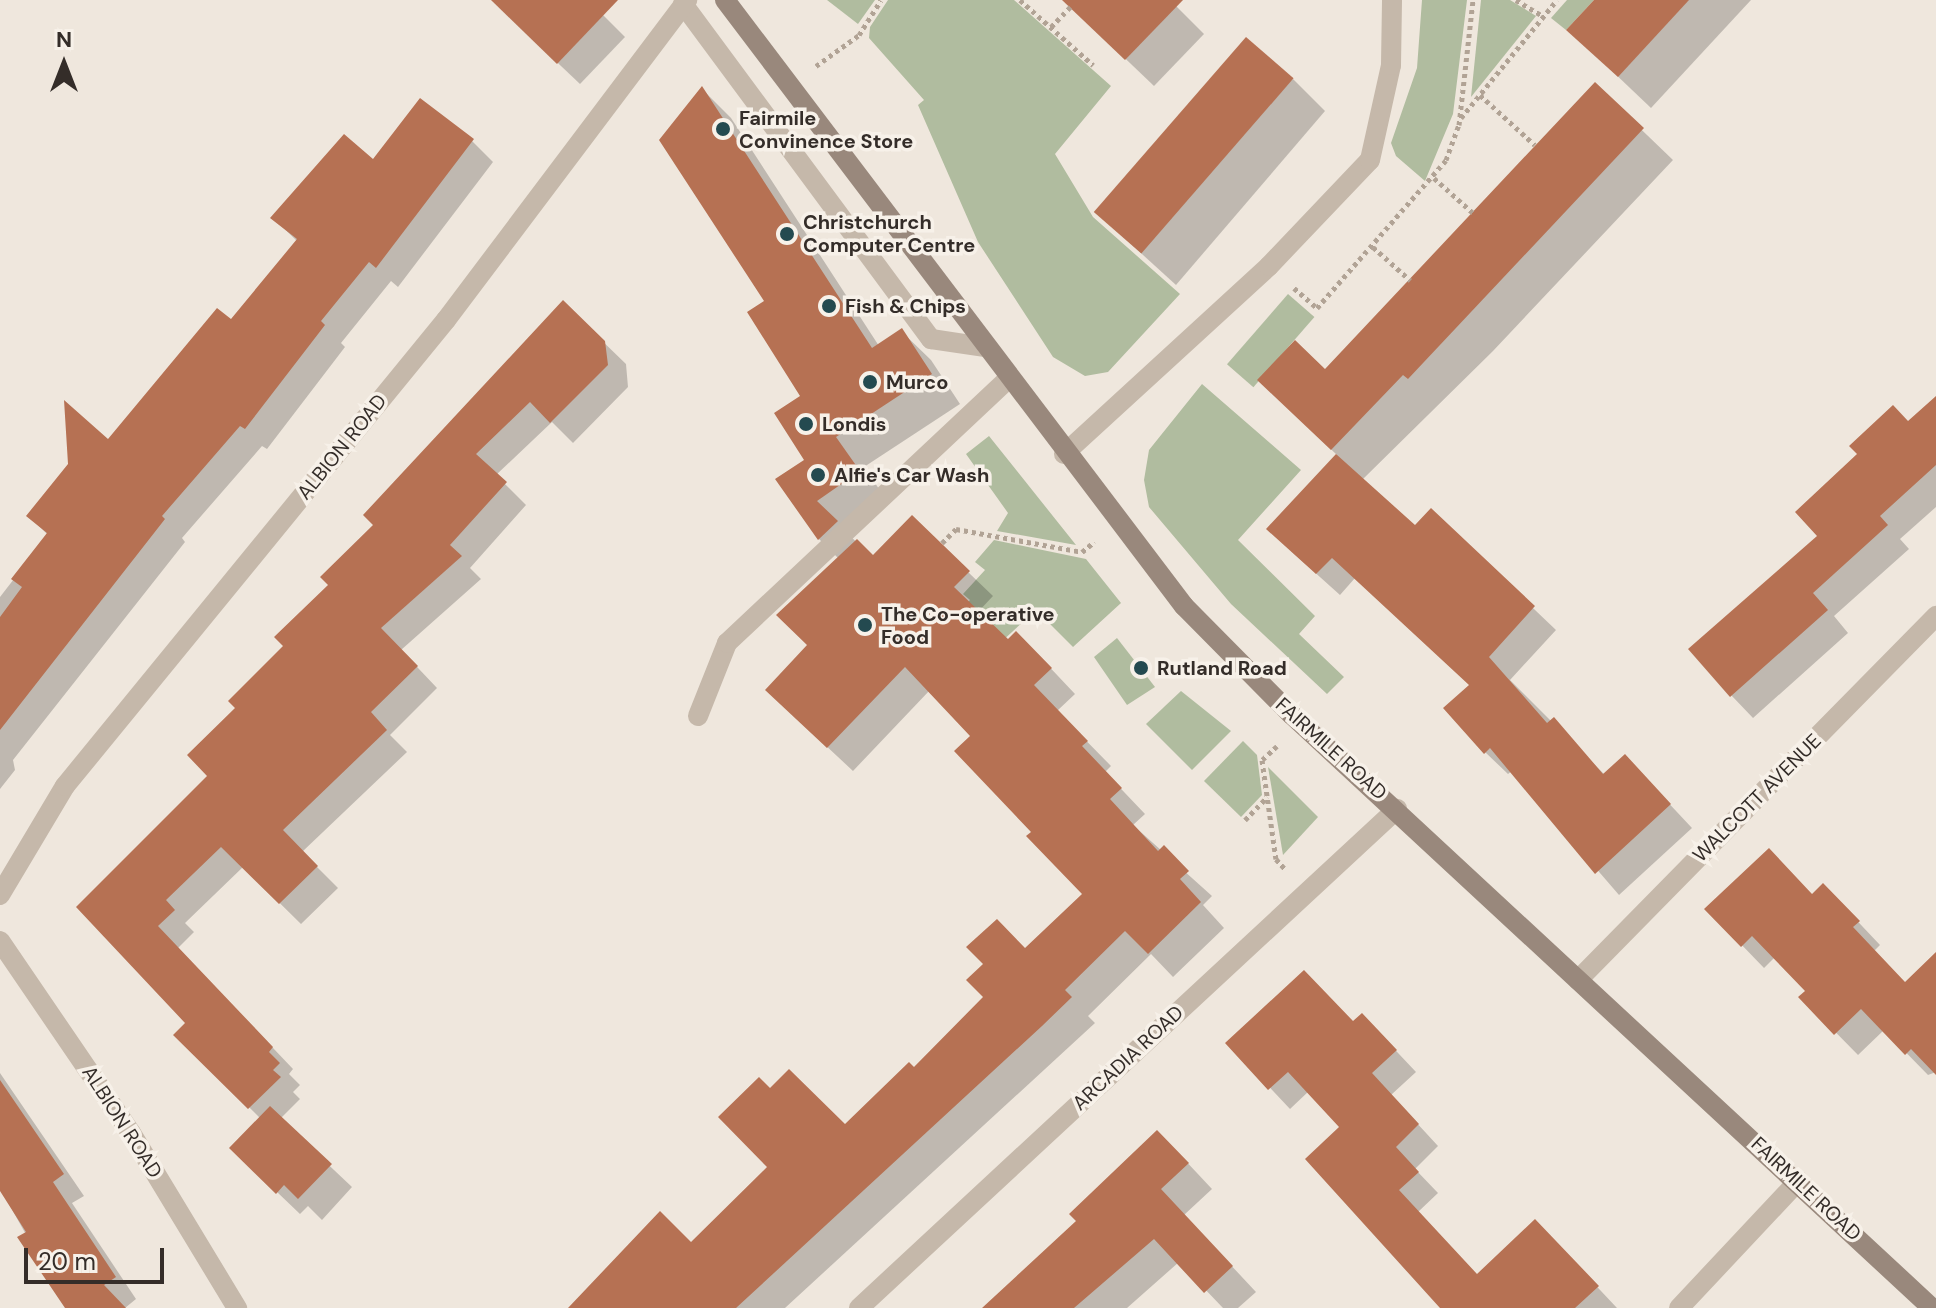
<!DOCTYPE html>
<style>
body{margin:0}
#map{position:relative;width:1936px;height:1308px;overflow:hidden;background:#efe7dd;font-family:"DM Sans",sans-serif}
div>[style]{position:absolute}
.green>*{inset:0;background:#b0bc9f;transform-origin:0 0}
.shadow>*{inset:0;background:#0003}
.building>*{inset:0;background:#b67153;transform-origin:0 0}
.path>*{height:5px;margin-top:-2.5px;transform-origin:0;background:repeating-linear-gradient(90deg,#b1a395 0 4px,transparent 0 8px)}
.service>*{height:20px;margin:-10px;padding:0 10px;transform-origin:10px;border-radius:10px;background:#c5b8aa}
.minor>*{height:20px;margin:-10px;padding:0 10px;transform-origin:10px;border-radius:10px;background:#c5b8aa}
.secondary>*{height:20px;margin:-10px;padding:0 10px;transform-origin:10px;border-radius:10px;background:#99887c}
.dots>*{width:22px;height:22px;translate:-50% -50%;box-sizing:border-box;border:4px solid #f7f1e9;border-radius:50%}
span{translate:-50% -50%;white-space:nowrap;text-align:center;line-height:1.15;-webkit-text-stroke:7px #f7f1e9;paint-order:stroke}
.poi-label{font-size:20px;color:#342d29;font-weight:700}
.left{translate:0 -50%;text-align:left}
.street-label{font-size:20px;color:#342d29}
.north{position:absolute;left:24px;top:24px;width:80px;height:80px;-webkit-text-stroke:6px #f7f1e9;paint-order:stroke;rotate:0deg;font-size:22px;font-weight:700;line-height:32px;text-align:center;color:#342d29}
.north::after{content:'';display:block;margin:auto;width:28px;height:36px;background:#342d29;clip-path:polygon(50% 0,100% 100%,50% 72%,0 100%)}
.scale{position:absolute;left:24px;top:1248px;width:140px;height:36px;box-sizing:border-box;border:4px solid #342d29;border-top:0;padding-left:10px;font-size:24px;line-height:28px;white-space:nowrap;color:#342d29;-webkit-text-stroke:6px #f7f1e9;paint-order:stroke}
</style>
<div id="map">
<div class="green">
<i style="clip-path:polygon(827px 0,875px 0,858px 24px)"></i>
<i style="clip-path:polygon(888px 0,1014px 0,1111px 86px,1055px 154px,1093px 217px,1180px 294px,1108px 372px,1085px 376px,1053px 357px,978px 242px,918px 105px,924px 100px,869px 38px,870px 27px)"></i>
<i style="clip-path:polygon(1422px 0,1467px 0,1453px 114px,1425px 181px,1396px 156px,1391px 143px,1417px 68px)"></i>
<i style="clip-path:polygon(1481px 0,1510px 0,1536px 16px,1471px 97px)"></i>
<i style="clip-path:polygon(1567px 0,1594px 0,1566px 30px,1551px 18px)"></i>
<i style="left:1288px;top:294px;width:35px;height:93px;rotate:41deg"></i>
<i style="clip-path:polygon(1202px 384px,1301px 470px,1238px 540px,1315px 616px,1299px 634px,1344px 677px,1327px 694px,1231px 604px,1149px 507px,1144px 480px,1149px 450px)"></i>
<i style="clip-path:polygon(989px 436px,1076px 545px,997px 531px,1008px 513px,966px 454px)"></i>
<i style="clip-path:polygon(994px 540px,1086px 559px,1121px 603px,1073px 647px,1036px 610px,1000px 643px,962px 608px,970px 600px,963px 594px,985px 570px,975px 562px)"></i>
<i style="clip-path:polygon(1117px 638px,1155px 687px,1127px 705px,1094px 657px)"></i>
<i style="clip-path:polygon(1181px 691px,1231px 731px,1192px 770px,1146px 724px)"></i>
<i style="clip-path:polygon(1243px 741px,1257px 755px,1262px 795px,1241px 817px,1204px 781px)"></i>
<i style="clip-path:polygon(1268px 767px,1318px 817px,1283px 855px)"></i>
</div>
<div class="shadow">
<i style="clip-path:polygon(507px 0,588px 0,625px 37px,580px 84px,522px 29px)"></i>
<i style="clip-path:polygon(1064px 0,1170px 0,1204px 34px,1154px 86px)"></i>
<i style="clip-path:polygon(1597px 0,1751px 0,1651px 108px,1569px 30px)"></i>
<i style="clip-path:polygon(1293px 79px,1325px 111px,1176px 285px,1098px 214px)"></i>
<i style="clip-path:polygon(1595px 85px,1673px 160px,1493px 351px,1362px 480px,1415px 528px,1431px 511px,1556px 630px,1510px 680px,1605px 775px,1646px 779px,1692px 828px,1619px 895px,1512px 771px,1508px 774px,1485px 752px,1471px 686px,1355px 578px,1340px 595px,1291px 551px,1337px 455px,1290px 410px)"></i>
<i style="clip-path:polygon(702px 89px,731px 118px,879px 346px,901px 331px,931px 360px,960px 404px,864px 467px,888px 502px,845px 531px,873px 558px,968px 572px,993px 596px,978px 612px,1008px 641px,1041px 658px,1075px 694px,1057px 711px,1111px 766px,1105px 772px,1145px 814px,1133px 825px,1212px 896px,1203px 905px,1224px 928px,1173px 977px,1151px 954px,1088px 1016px,1095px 1023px,785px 1308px,571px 1308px,691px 1245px,770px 1167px,769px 1090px,845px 1127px,914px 1070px,1085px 894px,1034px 832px,973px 736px,930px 690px,853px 771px,792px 714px,839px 559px,819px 539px,803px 396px,767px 302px)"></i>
<i style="clip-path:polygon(472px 141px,493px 162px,398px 287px,391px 281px,341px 343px,345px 347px,267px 449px,262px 446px,182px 538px,185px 542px,13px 760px,15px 770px,0 789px,0 597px,48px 535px,29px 516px,231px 322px,297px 241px,273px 218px,373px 161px)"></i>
<i style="clip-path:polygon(563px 303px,626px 364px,628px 387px,573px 443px,552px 422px,496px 475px,526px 505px,470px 568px,481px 579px,401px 650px,437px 688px,390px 735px,407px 752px,302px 852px,338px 888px,301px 924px,243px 867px,185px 923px,194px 932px,178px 948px,293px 1069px,289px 1074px,300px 1085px,293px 1092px,300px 1099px,280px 1119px,352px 1187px,322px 1220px,308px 1206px,300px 1214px,254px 1170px,261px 1119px,176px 1035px,188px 1023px,79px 907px,210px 776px,238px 708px,376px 525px)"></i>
<i style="clip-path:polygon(1936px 398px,1936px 507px,1900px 539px,1909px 549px,1834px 616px,1848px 633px,1753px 718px,1731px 695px,1820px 536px,1909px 424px)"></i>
<i style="clip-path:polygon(1813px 896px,1845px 908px,1880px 945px,1874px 951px,1906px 984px,1936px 962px,1936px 1072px,1928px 1075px,1884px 1030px,1858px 1055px,1801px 997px,1808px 991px,1775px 957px,1764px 968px,1707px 909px)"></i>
<i style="clip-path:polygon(1353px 1023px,1382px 1036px,1416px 1072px,1391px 1095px,1438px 1146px,1415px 1169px,1438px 1193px,1418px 1212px,1478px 1276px,1555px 1242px,1617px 1308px,1445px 1308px,1341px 1127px,1309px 1091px,1290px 1109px,1228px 1043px)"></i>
<i style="clip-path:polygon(0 1073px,84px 1196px,72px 1203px,136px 1299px,125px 1308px,67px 1308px,0 1188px)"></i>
<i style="clip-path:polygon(1182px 1157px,1212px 1189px,1184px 1215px,1256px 1292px,1238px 1308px,1223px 1308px,1179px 1262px,1127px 1308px,988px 1308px)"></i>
</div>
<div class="building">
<i style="clip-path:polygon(491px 0,618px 0,557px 64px)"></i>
<i style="clip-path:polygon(1062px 0,1183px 0,1125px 60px)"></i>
<i style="clip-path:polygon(1594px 0,1689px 0,1618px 77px,1566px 30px)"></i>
<i style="left:1246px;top:37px;width:63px;height:232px;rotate:41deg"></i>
<i style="clip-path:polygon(1595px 82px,1644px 128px,1408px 379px,1403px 375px,1331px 450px,1257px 380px,1295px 340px,1325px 369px)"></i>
<i style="clip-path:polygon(702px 86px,872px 348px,902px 328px,932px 374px,836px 437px,860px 471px,817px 501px,838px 521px,818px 540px,775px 479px,804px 460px,774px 413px,800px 396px,747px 312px,764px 301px,659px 140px)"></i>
<i style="clip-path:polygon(420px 98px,474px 139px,376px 268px,369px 262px,321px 321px,325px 325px,245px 429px,240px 426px,162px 516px,165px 519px,0 730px,0 617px,22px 587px,11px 579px,47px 533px,26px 516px,68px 464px,64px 400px,108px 439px,217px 308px,231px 319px,297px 239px,270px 218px,344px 134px,373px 159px)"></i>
<i style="clip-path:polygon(563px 300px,605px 341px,608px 365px,550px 423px,530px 402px,476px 454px,507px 482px,450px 545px,462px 556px,381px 628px,418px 666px,371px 712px,387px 730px,283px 830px,318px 866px,279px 904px,221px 847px,166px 900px,175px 910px,158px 926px,273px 1047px,269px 1052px,280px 1063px,273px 1070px,281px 1077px,248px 1109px,173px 1035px,185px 1023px,76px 907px,207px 776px,187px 755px,235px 708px,228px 701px,283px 646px,274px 637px,328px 585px,320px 577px,373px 525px,363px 515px)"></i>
<i style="clip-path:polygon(1936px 396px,1936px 465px,1880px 516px,1888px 525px,1813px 593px,1828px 610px,1730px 697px,1688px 649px,1817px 536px,1795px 512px,1857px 454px,1849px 446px,1893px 405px,1908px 421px)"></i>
<i style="clip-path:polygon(1336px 454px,1415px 525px,1431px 508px,1535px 606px,1489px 657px,1547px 723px,1554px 717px,1603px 774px,1625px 754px,1671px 804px,1595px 874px,1490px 748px,1484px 754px,1443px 708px,1469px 685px,1332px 558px,1316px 574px,1266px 529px)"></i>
<i style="clip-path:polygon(912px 515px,970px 571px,954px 587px,1008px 639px,1016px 631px,1052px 668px,1034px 685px,1088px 741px,1082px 746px,1122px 788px,1110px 799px,1158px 851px,1164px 845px,1189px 871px,1180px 879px,1201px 902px,1148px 954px,1125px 931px,1065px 990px,1072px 997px,1042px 1026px,736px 1308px,568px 1308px,660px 1211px,691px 1242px,767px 1167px,718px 1117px,759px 1077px,770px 1088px,789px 1069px,845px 1124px,909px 1062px,914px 1067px,983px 997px,966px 980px,983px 964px,966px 947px,997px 919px,1025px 948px,1082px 894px,1026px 836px,1031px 832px,954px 751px,970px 736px,905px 667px,827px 748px,765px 690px,807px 645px,776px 615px,857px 539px,873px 555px)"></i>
<i style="clip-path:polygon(1769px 848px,1812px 894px,1823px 883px,1860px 921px,1853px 927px,1905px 982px,1936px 952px,1936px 1075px,1911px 1049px,1905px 1055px,1861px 1009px,1834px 1035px,1798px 997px,1805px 991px,1752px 936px,1741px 947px,1704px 909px)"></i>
<i style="clip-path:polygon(1304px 970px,1353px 1021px,1362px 1013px,1397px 1050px,1372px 1073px,1419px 1124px,1396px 1147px,1419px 1172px,1399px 1190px,1477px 1274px,1535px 1219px,1599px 1286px,1575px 1308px,1440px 1308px,1305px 1159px,1339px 1127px,1288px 1072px,1268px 1090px,1225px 1043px)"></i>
<i style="clip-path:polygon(0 1080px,64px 1174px,53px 1182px,116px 1277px,104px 1285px,126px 1308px,65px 1308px,17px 1237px,26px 1232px,0 1191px)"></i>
<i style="clip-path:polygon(270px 1106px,332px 1164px,298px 1199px,284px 1185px,276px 1194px,229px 1148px)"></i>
<i style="clip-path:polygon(1157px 1130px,1189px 1163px,1161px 1189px,1233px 1266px,1204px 1293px,1154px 1239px,1074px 1308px,982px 1308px,1076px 1221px,1069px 1214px)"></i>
</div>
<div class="path">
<i style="left:1020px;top:0;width:98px;rotate:41.7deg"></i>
<i style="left:1516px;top:0;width:31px;rotate:31deg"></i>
<i style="left:1051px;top:27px;width:28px;rotate:-46deg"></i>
<i style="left:816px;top:66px;width:53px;rotate:-35.8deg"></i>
<i style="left:859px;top:35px;width:41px;rotate:-57.8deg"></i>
<i style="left:1480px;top:95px;width:74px;rotate:42.3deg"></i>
<i style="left:1461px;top:118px;width:152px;rotate:-50.9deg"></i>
<i style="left:1434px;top:178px;width:52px;rotate:41.9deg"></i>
<i style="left:1373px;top:247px;width:50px;rotate:41.7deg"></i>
<i style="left:1294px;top:288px;width:30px;rotate:41deg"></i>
<i style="left:1317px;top:308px;width:196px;rotate:-48.9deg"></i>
<i style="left:1446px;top:160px;width:37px;rotate:-70deg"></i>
<i style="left:1459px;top:125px;width:126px;rotate:-83.6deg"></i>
<i style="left:942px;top:543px;width:20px;rotate:-45deg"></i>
<i style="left:956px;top:529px;width:128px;rotate:10.3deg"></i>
<i style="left:1082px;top:552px;width:16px;rotate:-40deg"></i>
<i style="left:1277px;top:746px;width:21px;rotate:137deg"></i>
<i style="left:1262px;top:760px;width:100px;rotate:82deg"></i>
<i style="left:1276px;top:859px;width:13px;rotate:48deg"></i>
<i style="left:1245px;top:820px;width:32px;rotate:-46deg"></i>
</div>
<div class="service">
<i style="left:698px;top:716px;width:79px;rotate:-68.3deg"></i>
<i style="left:727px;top:643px;width:387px;rotate:-43.2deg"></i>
</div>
<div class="minor">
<i style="left:683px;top:4px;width:417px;rotate:53.5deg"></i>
<i style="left:931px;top:339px;width:55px;rotate:8.4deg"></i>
<i style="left:1064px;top:454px;width:278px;rotate:-42.5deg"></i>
<i style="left:1269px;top:266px;width:146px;rotate:-46.4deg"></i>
<i style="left:1370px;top:160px;width:97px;rotate:-77.5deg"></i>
<i style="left:1391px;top:65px;width:65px;rotate:-89.1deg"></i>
<i style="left:0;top:895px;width:127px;rotate:-59.2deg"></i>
<i style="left:65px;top:786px;width:602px;rotate:-50.73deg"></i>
<i style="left:446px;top:320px;width:401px;rotate:-53deg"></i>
<i style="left:0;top:941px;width:232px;rotate:55.7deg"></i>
<i style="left:131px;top:1133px;width:205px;rotate:58.8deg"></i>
<i style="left:1578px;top:980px;width:511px;rotate:-45.48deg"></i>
<i style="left:859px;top:1308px;width:734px;rotate:-42.85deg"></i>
<i style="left:1679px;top:1308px;width:175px;rotate:-46.8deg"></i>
</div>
<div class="secondary">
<i style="left:725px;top:0;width:760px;rotate:52.86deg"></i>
<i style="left:1184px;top:606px;width:153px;rotate:45.3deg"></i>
<i style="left:1292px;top:715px;width:872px;rotate:42.82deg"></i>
</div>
<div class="dots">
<i style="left:723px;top:129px;background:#244a50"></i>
<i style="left:787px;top:234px;background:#244a50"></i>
<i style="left:829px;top:306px;background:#244a50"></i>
<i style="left:870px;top:382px;background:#244a50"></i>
<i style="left:806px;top:424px;background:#244a50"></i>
<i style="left:818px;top:475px;background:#244a50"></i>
<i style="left:865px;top:625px;background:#244a50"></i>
<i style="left:1141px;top:668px;background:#244a50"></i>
</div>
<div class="poi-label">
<span class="left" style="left:739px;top:130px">Fairmile<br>Convinence Store</span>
<span class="left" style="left:803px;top:234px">Christchurch<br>Computer Centre</span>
<span class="left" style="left:845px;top:306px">Fish &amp; Chips</span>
<span class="left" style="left:886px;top:382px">Murco</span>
<span class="left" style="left:822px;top:424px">Londis</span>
<span class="left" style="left:834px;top:475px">Alfie's Car Wash</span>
<span class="left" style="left:881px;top:626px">The Co-operative<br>Food</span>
<span class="left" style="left:1157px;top:668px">Rutland Road</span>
</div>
<div class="street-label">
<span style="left:342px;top:447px;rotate:-51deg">ALBION ROAD</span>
<span style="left:1331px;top:749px;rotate:42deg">FAIRMILE ROAD</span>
<span style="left:1757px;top:798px;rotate:-45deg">WALCOTT AVENUE</span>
<span style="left:1128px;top:1058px;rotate:-43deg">ARCADIA ROAD</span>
<span style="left:122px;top:1122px;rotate:57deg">ALBION ROAD</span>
<span style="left:1806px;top:1189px;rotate:43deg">FAIRMILE ROAD</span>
</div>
<div class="north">N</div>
<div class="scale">20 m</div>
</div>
